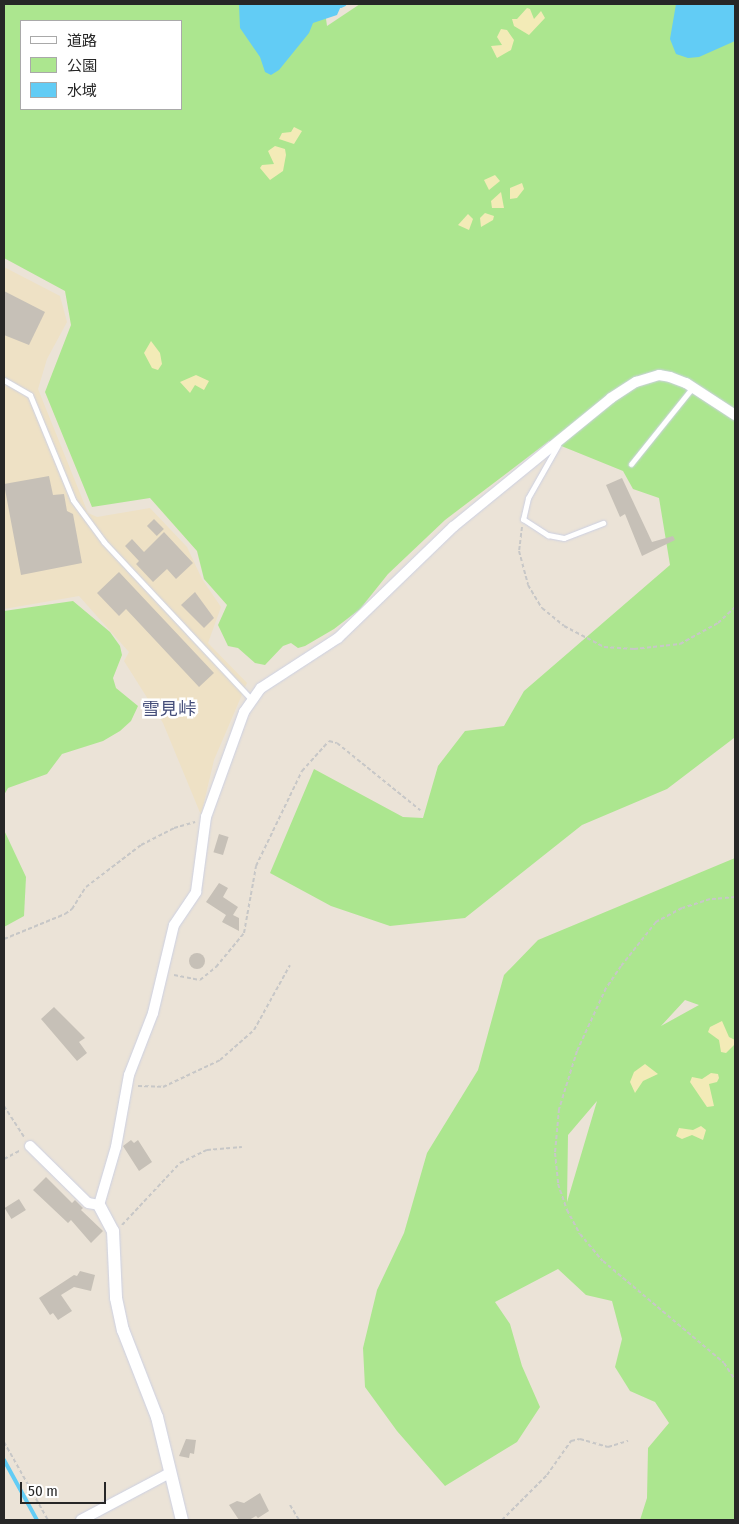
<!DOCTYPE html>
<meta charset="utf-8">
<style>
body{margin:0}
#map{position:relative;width:739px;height:1524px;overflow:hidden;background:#ebe3d7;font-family:"Fira Sans Condensed","Noto Sans JP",sans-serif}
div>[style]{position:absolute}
.education>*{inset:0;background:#eee1c5}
.green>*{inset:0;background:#ace68f}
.sand>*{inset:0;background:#f3ebb7}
.water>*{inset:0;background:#62ccf5}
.stream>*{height:4px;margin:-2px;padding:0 2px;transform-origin:2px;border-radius:2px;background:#62ccf5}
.building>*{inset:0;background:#c6c0b7;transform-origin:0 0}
.round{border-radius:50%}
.path>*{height:2px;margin-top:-1px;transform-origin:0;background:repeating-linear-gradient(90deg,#c7c7c7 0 4px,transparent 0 6.5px)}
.roads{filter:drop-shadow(0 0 1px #ccd0e2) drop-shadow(0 0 1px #ccd0e2)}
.service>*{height:5px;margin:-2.5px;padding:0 2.5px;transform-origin:2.5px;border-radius:2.5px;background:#fff}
.minor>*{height:10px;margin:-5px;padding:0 5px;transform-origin:5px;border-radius:5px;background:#fff}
.tertiary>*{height:12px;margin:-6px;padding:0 6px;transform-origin:6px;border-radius:6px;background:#fff}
span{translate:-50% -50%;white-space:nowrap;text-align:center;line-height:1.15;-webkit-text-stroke:5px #fff;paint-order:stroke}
.neighbourhood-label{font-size:18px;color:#454e7a}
.frame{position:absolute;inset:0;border:5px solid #272727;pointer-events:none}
.legend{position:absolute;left:20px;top:20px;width:162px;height:90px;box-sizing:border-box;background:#fff;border:1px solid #a9a9a9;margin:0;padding:6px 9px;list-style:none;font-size:15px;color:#272727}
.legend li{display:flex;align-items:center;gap:10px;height:25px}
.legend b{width:25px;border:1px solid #a9a9a9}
.scale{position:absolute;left:20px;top:1482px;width:86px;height:22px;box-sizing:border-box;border:2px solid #272727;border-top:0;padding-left:6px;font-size:15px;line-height:18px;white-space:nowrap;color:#272727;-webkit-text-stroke:4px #fff;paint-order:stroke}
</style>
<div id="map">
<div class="education">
<i style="clip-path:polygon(4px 267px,60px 296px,67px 322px,47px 359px,38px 389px,88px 513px,97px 517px,150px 508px,187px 547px,202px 579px,221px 607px,208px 643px,247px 683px,214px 760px,201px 815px,163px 723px,124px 661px,129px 652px,79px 596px,4px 609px)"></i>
</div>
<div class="green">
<i style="clip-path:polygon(evenodd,4px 4px,324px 4px,327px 26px,360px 4px,735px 4px,734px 738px,667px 789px,582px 825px,465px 918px,390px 926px,331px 906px,270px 873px,314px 769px,403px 817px,423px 818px,438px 766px,465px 731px,504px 726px,524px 691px,670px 565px,659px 498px,633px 489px,623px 471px,549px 441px,445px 520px,388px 574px,360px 609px,334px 629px,305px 646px,298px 648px,291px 643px,283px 646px,265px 665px,255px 663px,238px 648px,228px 646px,218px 625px,227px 605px,204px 579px,197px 551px,150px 498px,92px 507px,45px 392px,71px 325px,65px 291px,4px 258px,4px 4px,21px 21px,181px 21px,181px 109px,21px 109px,21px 21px)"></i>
<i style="clip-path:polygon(73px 601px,110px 632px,120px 646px,122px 655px,113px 678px,116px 688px,138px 706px,131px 721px,120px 731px,103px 741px,62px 754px,47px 774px,8px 788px,4px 795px,4px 611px)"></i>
<i style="clip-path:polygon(4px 830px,26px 877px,24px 916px,4px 927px)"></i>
<i style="clip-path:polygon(evenodd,735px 858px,735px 1520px,640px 1520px,647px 1498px,648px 1448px,669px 1423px,655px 1402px,630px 1391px,615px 1367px,622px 1339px,612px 1301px,586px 1295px,558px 1269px,495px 1302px,510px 1324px,522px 1366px,540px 1407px,517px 1442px,445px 1486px,397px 1431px,365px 1387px,363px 1348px,377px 1290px,404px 1233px,427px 1153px,478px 1070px,504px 975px,538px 940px,735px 858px,685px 1000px,699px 1005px,661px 1026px,685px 1000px,735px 858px,597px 1101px,567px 1202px,567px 1203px,568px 1135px,597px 1101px)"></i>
</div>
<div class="sand">
<i style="clip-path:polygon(527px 8px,530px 9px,534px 19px,541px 11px,545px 18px,529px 35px,514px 26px,512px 19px,517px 19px)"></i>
<i style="clip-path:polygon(501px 29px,507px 30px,514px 40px,511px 50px,497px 58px,491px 46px,502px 45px,497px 37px)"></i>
<i style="clip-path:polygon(294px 127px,302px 131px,294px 144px,279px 139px,282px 133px,291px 132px)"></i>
<i style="clip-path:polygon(275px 146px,285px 149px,286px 155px,283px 171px,270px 180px,260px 168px,262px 165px,274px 164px,268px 151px)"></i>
<i style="clip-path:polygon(495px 175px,500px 181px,489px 190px,484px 180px)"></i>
<i style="clip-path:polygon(522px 183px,524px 189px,517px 198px,510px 199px,510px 188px)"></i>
<i style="clip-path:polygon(501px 192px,504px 208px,492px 208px,491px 201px)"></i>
<i style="clip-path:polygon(485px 213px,494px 216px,493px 220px,481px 227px,480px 218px)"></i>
<i style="clip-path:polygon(468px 214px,473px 219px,469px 230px,458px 225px)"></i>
<i style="clip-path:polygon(151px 341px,160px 353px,162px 364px,158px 370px,152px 368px,144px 353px)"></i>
<i style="clip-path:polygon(196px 375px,209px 381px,204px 390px,195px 385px,190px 393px,180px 382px)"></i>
<i style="clip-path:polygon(722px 1021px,729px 1037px,735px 1040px,735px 1044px,726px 1053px,721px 1052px,719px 1040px,708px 1032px,710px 1027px)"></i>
<i style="clip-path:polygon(645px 1064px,658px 1074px,643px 1081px,635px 1093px,630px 1082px,634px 1072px)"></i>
<i style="clip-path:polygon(711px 1073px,718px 1074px,719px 1078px,717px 1082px,709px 1084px,714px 1106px,707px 1107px,690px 1082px,692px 1077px,702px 1079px)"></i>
<i style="clip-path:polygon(701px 1126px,706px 1130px,703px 1140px,692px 1135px,682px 1139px,676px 1136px,679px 1128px,693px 1130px)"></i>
</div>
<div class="water">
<i style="clip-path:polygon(239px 4px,338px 4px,341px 6px,337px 15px,313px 23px,309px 33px,279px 70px,271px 75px,265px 72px,260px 57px,240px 28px)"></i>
<i style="clip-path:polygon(676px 4px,735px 4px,735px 41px,699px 57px,688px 58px,676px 54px,670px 39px)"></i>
</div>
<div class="stream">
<i style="left:341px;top:6px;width:4px;rotate:-27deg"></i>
<i style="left:4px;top:1460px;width:68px;rotate:61.2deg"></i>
</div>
<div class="building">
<i style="clip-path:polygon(4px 291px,45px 312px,29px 345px,4px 335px)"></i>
<i style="clip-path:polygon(49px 476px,53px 495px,64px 494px,67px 511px,73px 514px,82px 563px,21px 575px,4px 484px)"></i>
<i style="clip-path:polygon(622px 478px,652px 542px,673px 536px,675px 540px,642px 556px,625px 514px,620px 517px,606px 485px)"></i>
<i style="left:154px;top:519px;width:14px;height:10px;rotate:45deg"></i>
<i style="clip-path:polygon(164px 532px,193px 563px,176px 579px,167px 569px,153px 582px,136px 564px,139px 561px,125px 546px,132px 539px,144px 552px)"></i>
<i style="clip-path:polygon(119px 572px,214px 673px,199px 687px,126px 609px,119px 616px,97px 593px)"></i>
<i style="clip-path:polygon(195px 592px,214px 618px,204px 628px,181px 605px)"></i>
<i style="left:219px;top:834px;width:10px;height:19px;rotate:17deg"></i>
<i style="clip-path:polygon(219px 883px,228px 888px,223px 897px,238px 907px,233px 915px,239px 918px,239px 931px,222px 922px,226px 915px,206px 902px)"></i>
<i class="round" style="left:189px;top:953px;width:16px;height:16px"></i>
<i style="clip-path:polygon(54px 1007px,85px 1038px,79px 1042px,87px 1053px,77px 1061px,41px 1019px)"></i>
<i style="clip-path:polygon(131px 1140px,134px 1143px,138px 1140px,152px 1162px,139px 1171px,123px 1146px)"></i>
<i style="clip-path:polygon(46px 1177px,72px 1203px,75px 1200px,83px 1208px,81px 1210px,103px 1231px,91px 1243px,71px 1220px,68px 1223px,33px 1190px)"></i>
<i style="left:19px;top:1199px;width:13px;height:17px;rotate:58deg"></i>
<i style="clip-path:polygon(80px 1271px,95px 1275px,91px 1291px,74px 1287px,61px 1295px,72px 1311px,58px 1320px,53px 1313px,50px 1315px,39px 1298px,74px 1275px,77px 1276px)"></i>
<i style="clip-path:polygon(186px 1439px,196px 1440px,194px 1454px,190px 1453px,189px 1458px,179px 1456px)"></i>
<i style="clip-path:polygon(260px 1493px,269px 1511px,258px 1518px,256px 1516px,249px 1520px,239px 1520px,229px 1505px,237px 1501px,244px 1503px)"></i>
</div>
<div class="path">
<i style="left:522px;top:527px;width:24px;rotate:97deg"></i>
<i style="left:519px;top:551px;width:35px;rotate:75deg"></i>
<i style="left:528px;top:585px;width:27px;rotate:59deg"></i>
<i style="left:542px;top:608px;width:28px;rotate:39deg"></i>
<i style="left:564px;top:626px;width:45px;rotate:27.7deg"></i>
<i style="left:604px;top:647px;width:30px;rotate:4deg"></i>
<i style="left:634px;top:649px;width:46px;rotate:-6.2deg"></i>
<i style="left:680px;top:644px;width:43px;rotate:-28.9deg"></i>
<i style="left:718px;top:623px;width:23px;rotate:-43deg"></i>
<i style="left:735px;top:897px;width:25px;rotate:175deg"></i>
<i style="left:710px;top:899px;width:29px;rotate:162deg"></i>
<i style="left:682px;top:908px;width:30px;rotate:152deg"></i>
<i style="left:656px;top:922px;width:56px;rotate:128.5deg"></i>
<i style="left:621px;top:966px;width:27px;rotate:124deg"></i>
<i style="left:606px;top:988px;width:69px;rotate:114.7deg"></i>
<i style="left:577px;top:1051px;width:61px;rotate:107.2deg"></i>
<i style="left:559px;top:1109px;width:44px;rotate:95.2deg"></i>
<i style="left:555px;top:1153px;width:31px;rotate:84deg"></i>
<i style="left:558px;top:1184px;width:28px;rotate:71deg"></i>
<i style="left:567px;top:1210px;width:27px;rotate:62deg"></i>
<i style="left:580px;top:1234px;width:35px;rotate:50deg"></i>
<i style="left:603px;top:1261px;width:158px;rotate:40.1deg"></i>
<i style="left:724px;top:1363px;width:20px;rotate:57deg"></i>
<i style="left:4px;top:939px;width:66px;rotate:-22.3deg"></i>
<i style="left:65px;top:914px;width:9px;rotate:-36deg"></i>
<i style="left:72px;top:909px;width:26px;rotate:-58deg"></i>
<i style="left:86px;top:887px;width:69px;rotate:-37.4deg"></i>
<i style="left:141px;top:845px;width:37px;rotate:-27deg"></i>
<i style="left:174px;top:828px;width:22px;rotate:-16deg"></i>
<i style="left:174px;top:975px;width:26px;rotate:11deg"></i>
<i style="left:200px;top:980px;width:21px;rotate:-39deg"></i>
<i style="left:216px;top:967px;width:44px;rotate:-50.5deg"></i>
<i style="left:244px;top:933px;width:68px;rotate:-79.8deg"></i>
<i style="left:256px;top:866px;width:106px;rotate:-64.2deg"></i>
<i style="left:302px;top:771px;width:40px;rotate:-48deg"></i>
<i style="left:329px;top:741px;width:8px;rotate:14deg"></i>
<i style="left:337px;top:743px;width:107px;rotate:38.9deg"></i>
<i style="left:138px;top:1086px;width:25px;rotate:2deg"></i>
<i style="left:163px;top:1087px;width:63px;rotate:-25.3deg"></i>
<i style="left:220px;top:1060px;width:45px;rotate:-41.4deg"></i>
<i style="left:254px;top:1030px;width:74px;rotate:-61deg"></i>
<i style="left:4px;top:1106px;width:38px;rotate:57deg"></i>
<i style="left:4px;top:1159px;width:19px;rotate:-28deg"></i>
<i style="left:122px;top:1225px;width:85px;rotate:-46.9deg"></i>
<i style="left:180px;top:1163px;width:30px;rotate:-26deg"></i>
<i style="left:207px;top:1150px;width:35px;rotate:-5deg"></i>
<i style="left:4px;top:1442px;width:90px;rotate:60.6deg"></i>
<i style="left:290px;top:1505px;width:17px;rotate:59deg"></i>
<i style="left:502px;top:1520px;width:64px;rotate:-45deg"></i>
<i style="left:547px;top:1475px;width:42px;rotate:-54.8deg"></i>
<i style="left:571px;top:1441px;width:9px;rotate:-13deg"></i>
<i style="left:580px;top:1439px;width:29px;rotate:16deg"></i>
<i style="left:608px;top:1447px;width:21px;rotate:-17deg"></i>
</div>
<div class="roads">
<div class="service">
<i style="left:4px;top:380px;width:30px;rotate:30deg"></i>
<i style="left:30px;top:395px;width:113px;rotate:67.7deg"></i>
<i style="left:73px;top:500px;width:52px;rotate:53.6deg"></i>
<i style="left:104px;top:542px;width:215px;rotate:46.9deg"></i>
<i style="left:558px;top:445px;width:61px;rotate:119.5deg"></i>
<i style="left:528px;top:498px;width:22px;rotate:103deg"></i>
<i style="left:523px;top:519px;width:30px;rotate:33deg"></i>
<i style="left:548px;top:535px;width:16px;rotate:11deg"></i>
<i style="left:564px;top:538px;width:42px;rotate:-21deg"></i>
<i style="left:631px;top:464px;width:99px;rotate:-51.2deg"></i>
</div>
<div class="minor">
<i style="left:30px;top:1146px;width:81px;rotate:44.5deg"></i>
<i style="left:88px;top:1203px;width:11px;rotate:10deg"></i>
<i style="left:99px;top:1205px;width:60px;rotate:-73.7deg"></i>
<i style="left:116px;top:1147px;width:73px;rotate:-79.8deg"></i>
<i style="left:129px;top:1075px;width:66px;rotate:-68.8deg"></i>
<i style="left:153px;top:1013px;width:90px;rotate:-76.6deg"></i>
<i style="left:174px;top:925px;width:40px;rotate:-56deg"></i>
<i style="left:196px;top:892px;width:76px;rotate:-82.4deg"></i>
<i style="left:206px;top:817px;width:112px;rotate:-70.1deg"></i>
<i style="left:244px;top:712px;width:29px;rotate:-55deg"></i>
<i style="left:261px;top:688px;width:92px;rotate:-33deg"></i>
<i style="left:338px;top:638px;width:160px;rotate:-44deg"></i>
<i style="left:453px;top:527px;width:204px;rotate:-39.2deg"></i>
<i style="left:611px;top:398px;width:30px;rotate:-33deg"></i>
<i style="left:636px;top:382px;width:24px;rotate:-17deg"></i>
<i style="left:659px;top:375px;width:11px;rotate:10deg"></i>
<i style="left:670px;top:377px;width:17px;rotate:21deg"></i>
<i style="left:686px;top:383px;width:59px;rotate:33.1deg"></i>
<i style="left:81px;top:1520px;width:98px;rotate:-27.9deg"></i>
</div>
<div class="tertiary">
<i style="left:99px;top:1205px;width:30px;rotate:62deg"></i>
<i style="left:113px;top:1231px;width:67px;rotate:87.4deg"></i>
<i style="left:116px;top:1298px;width:33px;rotate:78deg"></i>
<i style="left:123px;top:1330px;width:93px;rotate:68.7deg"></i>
<i style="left:157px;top:1417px;width:106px;rotate:76.4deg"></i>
</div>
</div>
<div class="neighbourhood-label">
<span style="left:169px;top:709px">雪見峠</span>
</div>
<div class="frame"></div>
<ul class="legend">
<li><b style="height:6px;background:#fff"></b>道路</li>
<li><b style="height:14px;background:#ace68f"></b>公園</li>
<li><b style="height:14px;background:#62ccf5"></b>水域</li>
</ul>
<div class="scale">50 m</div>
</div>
